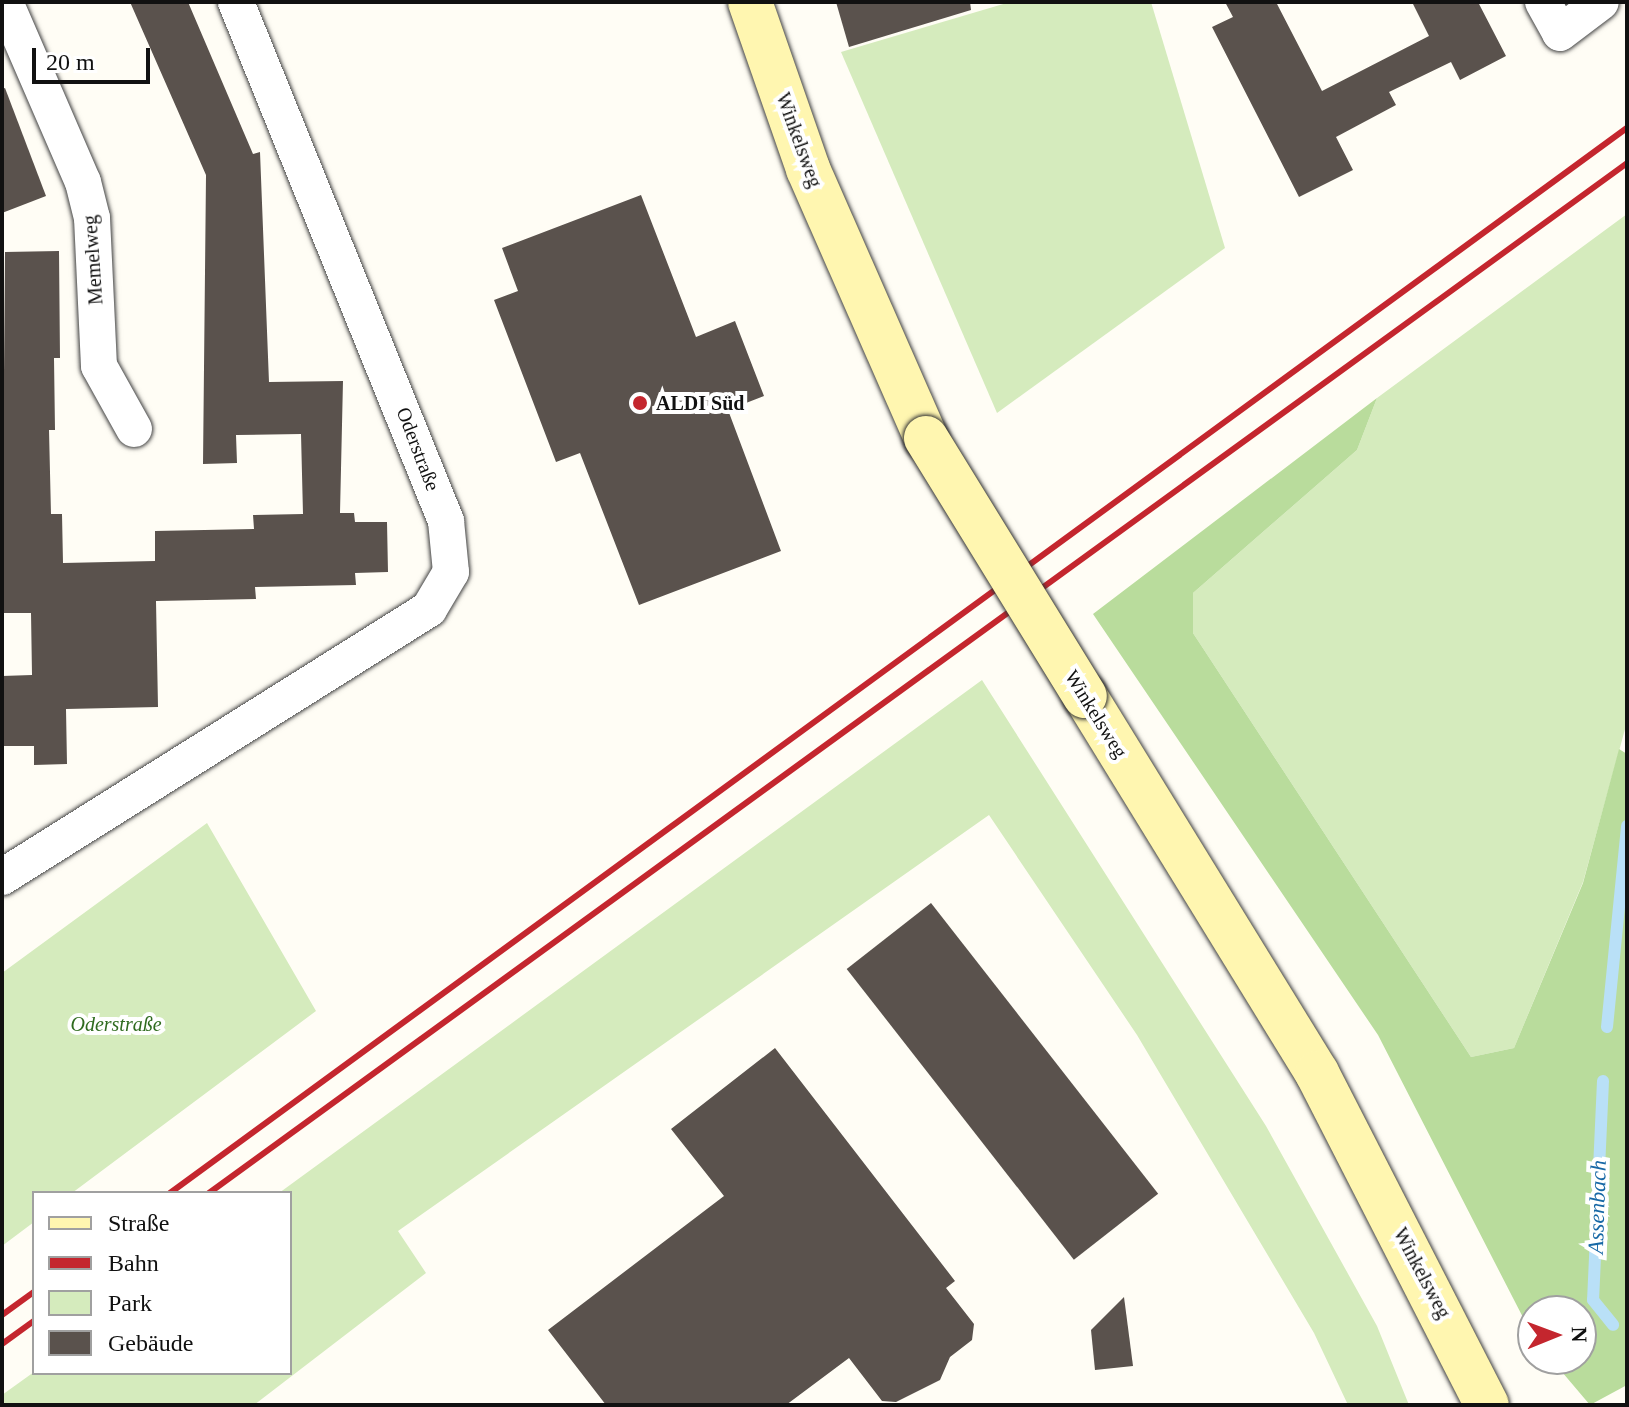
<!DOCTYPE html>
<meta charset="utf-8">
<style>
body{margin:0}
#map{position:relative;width:1629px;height:1407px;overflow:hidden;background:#fffdf5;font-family:Georgia,serif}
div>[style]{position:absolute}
.green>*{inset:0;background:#d5ebbd}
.forest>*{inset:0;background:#b9dc9c}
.stream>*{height:12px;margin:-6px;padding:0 6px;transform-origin:6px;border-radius:6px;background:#b9e0f7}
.building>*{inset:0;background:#5a524d;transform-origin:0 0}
.roads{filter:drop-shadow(0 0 2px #444) drop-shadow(0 0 2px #444)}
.street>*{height:36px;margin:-18px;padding:0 18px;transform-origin:18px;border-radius:18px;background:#fff}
.secondary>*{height:44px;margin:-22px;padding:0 22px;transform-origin:22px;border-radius:22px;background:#fff6b0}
.rail>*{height:6px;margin:-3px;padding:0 3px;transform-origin:3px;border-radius:3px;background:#c4262e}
.bridges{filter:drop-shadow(0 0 2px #333) drop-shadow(0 0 2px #333)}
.secondary-bridge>*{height:44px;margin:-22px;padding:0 22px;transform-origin:22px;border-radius:22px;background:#fff6b0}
.dots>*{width:22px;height:22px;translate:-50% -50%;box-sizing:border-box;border:4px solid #fff;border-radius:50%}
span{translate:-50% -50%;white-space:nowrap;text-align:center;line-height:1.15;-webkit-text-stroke:8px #fff;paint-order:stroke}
.street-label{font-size:20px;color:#111}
.poi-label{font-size:20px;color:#111;font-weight:700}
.left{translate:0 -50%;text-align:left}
.park-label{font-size:20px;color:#2f6b1f;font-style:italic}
.water-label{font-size:22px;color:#1768a6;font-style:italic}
.frame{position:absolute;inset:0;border:4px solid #111;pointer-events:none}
.legend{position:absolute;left:32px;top:1191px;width:260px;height:184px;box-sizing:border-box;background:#fff;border:2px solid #a0a0a0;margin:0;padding:10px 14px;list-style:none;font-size:24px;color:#111}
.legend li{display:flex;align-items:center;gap:16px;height:40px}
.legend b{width:40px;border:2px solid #a0a0a0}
.north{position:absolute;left:1517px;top:1295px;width:80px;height:80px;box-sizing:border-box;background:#fff;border:2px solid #a0a0a0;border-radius:50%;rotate:89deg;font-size:22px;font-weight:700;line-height:32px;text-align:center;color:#111}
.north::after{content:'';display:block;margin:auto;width:28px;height:36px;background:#c4262e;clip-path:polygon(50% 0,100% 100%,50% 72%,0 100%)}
.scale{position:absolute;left:32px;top:48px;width:118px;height:36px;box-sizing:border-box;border:4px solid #111;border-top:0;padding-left:10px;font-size:24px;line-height:28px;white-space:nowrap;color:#111;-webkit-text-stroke:6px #fff;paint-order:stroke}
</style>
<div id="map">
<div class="green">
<i style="clip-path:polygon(1010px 2px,1151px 2px,1225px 248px,997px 413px,841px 52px)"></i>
<i style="clip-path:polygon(1627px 214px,1627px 722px,1583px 882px,1514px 1048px,1471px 1057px,1193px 633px,1193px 593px,1357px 450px,1377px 398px)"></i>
<i style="clip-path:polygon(982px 680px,1266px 1126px,1377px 1326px,1409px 1405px,1348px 1405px,1314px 1333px,1137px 1035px,989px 815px,398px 1231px,426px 1273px,254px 1405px,2px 1405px,2px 1395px,34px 1372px,290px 1373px,290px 1193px,279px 1193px)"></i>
<i style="clip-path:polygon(207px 823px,316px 1011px,72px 1193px,34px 1193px,34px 1222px,2px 1246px,2px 973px)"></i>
</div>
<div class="forest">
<i style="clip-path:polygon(1377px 398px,1357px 450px,1193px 593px,1193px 633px,1471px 1057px,1514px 1048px,1583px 883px,1619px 749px,1627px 754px,1627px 1385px,1590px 1405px,1551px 1359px,1581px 1359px,1581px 1311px,1533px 1311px,1533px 1337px,1378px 1035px,1093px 614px)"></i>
</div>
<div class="stream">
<i style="left:1607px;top:1027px;width:202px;rotate:-84.3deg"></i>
<i style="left:1603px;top:1081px;width:219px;rotate:92.6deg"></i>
<i style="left:1593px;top:1300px;width:32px;rotate:51deg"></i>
</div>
<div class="building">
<i style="clip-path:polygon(130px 2px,188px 2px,253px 154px,260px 152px,269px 382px,343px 381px,340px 513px,354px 513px,355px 522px,387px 522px,388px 572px,355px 573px,356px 585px,255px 587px,256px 599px,156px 601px,158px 707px,66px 709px,67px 764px,34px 765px,34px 746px,2px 746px,2px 676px,32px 675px,31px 613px,2px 613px,5px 252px,59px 251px,60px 358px,54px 358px,55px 430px,49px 430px,51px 514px,62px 514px,63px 563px,155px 561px,155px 531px,254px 529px,253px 515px,303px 514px,301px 434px,236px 435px,237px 463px,203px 464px,206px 175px)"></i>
<i style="clip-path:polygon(836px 2px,970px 2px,971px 10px,849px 47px)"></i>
<i style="clip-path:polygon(1225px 2px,1276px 2px,1322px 91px,1429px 36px,1412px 2px,1478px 2px,1506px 56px,1460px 80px,1451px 62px,1389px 92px,1396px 105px,1336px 137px,1353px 170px,1299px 197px,1212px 27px,1233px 17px)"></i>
<i style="clip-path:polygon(5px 88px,46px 196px,2px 213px,2px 89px)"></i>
<i style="clip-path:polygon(641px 195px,696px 337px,735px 321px,764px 396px,728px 410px,781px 551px,639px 605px,580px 453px,556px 462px,494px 300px,518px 291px,502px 248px)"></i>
<i style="left:931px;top:903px;width:369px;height:107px;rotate:52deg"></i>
<i style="clip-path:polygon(775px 1048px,955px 1281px,946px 1288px,974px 1324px,972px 1340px,950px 1357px,940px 1380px,896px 1402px,882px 1401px,849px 1358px,786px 1405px,606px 1405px,548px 1330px,724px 1196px,671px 1129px)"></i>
<i style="clip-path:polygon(1124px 1297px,1133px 1366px,1095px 1370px,1091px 1330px)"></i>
</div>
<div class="roads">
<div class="street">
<i style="left:5px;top:2px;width:196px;rotate:66.6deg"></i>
<i style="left:83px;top:182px;width:37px;rotate:76deg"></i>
<i style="left:92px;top:218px;width:148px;rotate:87.3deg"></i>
<i style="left:99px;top:366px;width:72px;rotate:60.9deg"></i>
<i style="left:1543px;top:2px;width:35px;rotate:61deg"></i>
<i style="left:1560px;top:33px;width:51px;rotate:-37.1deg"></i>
<i style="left:2px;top:877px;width:504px;rotate:-32.11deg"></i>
<i style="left:429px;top:609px;width:43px;rotate:-59.3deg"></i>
<i style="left:451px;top:572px;width:51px;rotate:-95.6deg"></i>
<i style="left:446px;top:521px;width:560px;rotate:-112.03deg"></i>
</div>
<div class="secondary">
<i style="left:750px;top:2px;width:177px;rotate:70.8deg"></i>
<i style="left:808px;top:169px;width:294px;rotate:66.3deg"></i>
<i style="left:1085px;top:696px;width:443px;rotate:58.4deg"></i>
<i style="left:1317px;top:1073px;width:373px;rotate:62.9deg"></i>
</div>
</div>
<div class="rail">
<i style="left:170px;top:1193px;width:1805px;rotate:-36.17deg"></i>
<i style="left:209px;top:1193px;width:1753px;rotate:-35.99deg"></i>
<i style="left:2px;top:1315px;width:39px;rotate:-36deg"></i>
<i style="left:2px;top:1344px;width:39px;rotate:-36deg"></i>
</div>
<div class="bridges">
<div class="secondary-bridge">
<i style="left:926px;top:438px;width:303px;rotate:58.4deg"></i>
</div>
</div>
<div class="dots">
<i style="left:640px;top:403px;background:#c4262e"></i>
</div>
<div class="street-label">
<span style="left:799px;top:140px;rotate:70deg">Winkelsweg</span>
<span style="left:93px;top:260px;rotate:-94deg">Memelweg</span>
<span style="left:418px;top:449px;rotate:69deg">Oderstraße</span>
<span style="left:1096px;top:714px;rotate:58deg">Winkelsweg</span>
<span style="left:1422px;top:1273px;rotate:62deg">Winkelsweg</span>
</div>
<div class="poi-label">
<span class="left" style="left:656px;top:403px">ALDI Süd</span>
</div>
<div class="park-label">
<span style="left:116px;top:1024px">Oderstraße</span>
</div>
<div class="water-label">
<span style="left:1597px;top:1207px;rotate:-88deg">Assenbach</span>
</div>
<div class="frame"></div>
<ul class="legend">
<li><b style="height:10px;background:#fff6b0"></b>Straße</li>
<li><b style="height:10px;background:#c4262e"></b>Bahn</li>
<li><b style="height:22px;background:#d5ebbd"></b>Park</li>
<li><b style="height:22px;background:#5a524d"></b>Gebäude</li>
</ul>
<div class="north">N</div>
<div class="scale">20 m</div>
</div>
